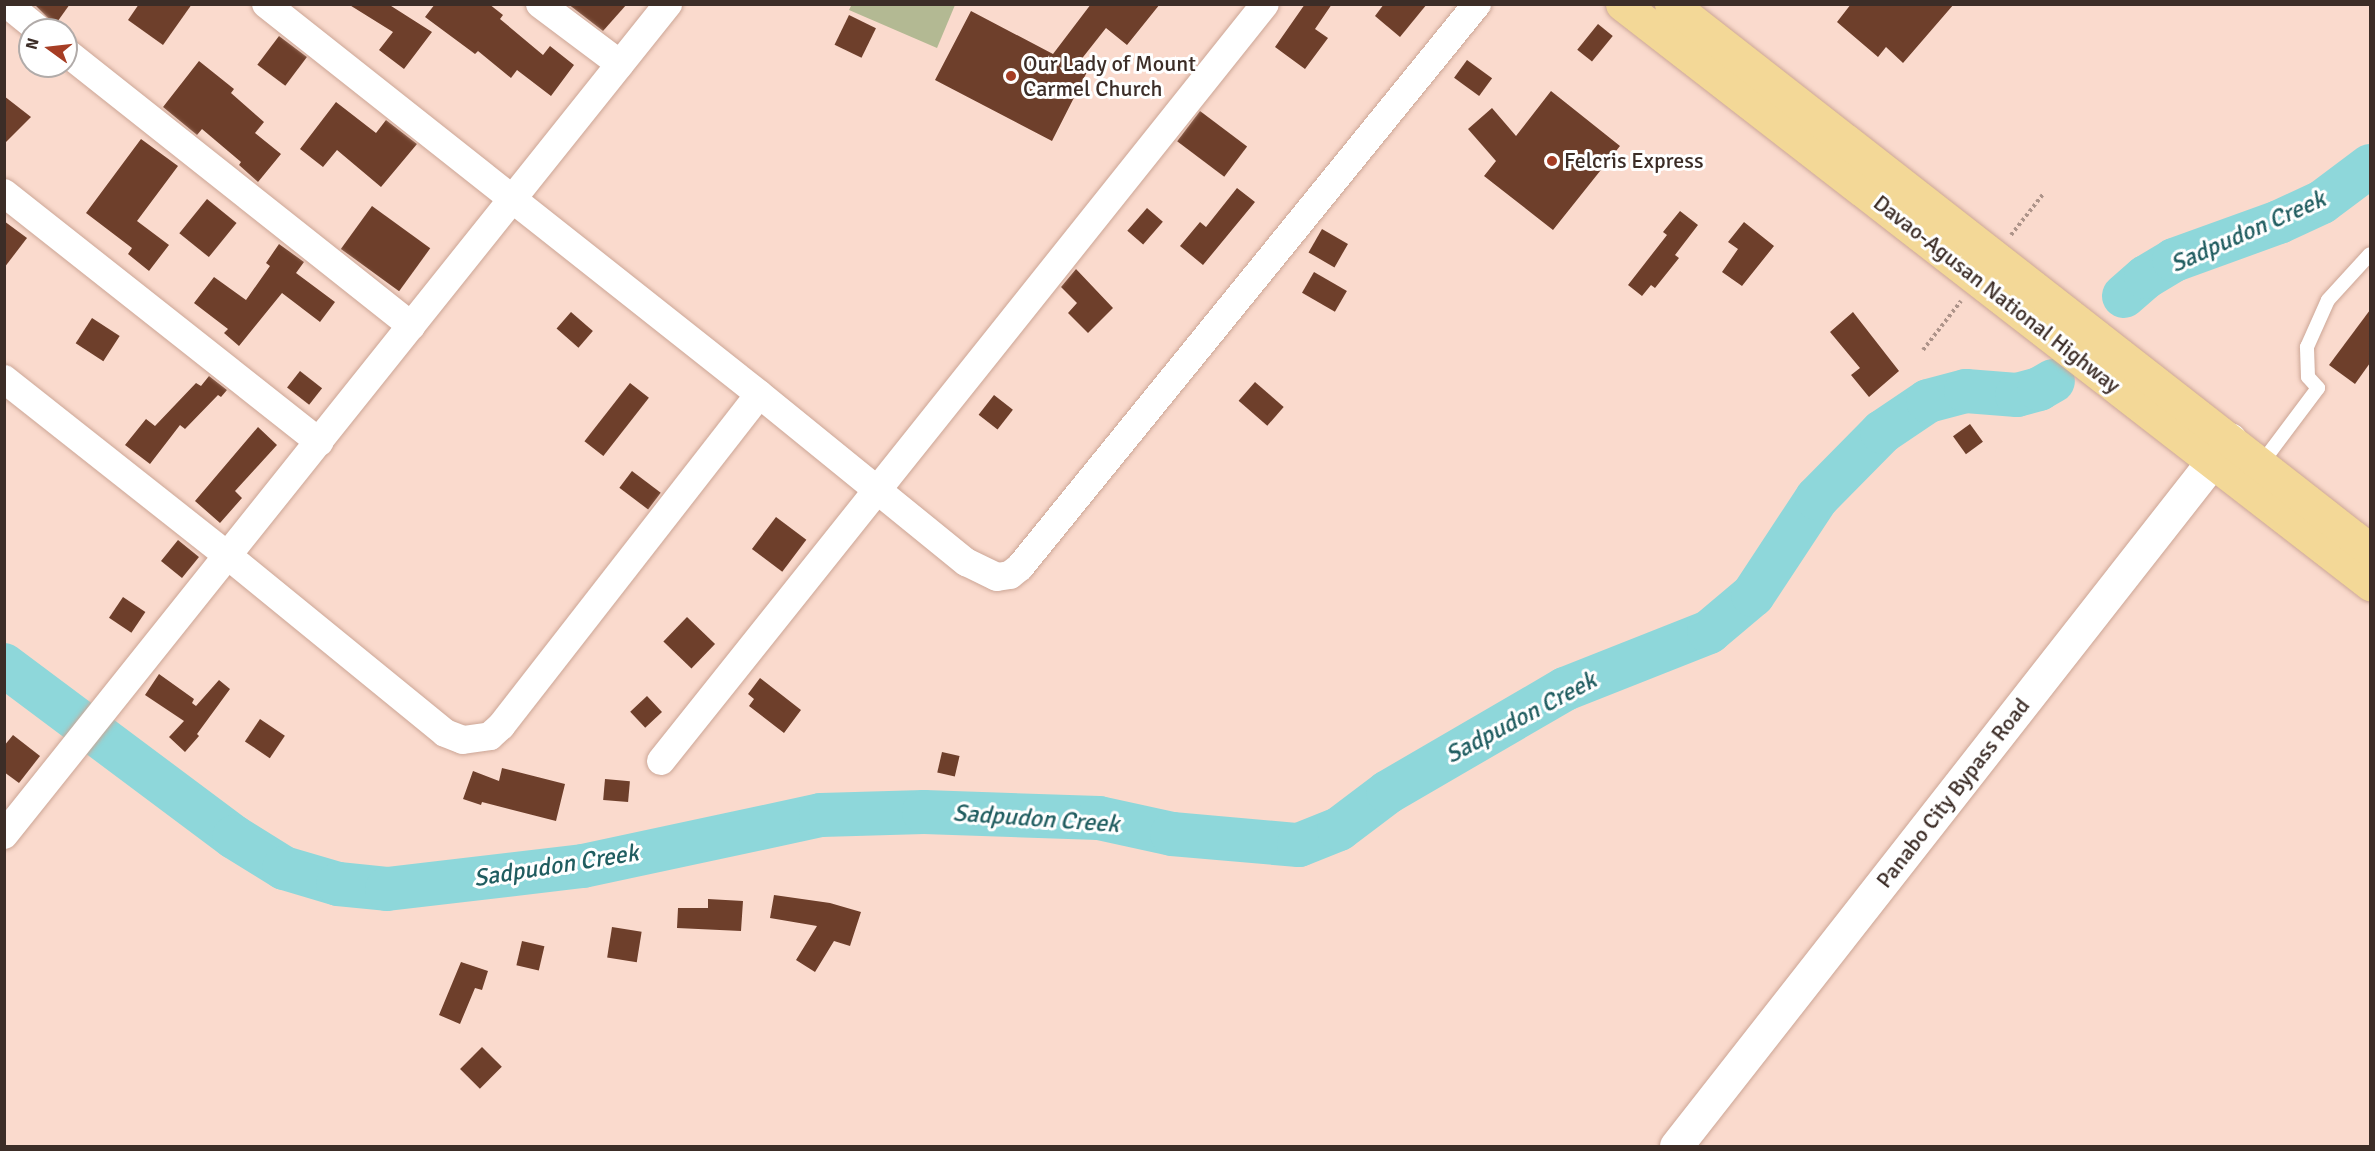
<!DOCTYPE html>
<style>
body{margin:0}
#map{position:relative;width:2375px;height:1151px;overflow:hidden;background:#fadacd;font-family:Signika,sans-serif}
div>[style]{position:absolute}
.green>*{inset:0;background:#b3b993}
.river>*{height:44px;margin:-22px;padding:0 22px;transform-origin:22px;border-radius:22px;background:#8ed7da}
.building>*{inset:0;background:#6e3f2b;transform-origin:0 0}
.path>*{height:4px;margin-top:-2px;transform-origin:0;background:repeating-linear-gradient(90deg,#ad9389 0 3px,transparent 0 6px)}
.roads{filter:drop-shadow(0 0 2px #cca696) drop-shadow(0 0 2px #cca696)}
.service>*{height:14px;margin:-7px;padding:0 7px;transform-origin:7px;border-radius:7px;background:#fff}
.minor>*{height:28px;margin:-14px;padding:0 14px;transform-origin:14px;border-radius:14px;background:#fff}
.secondary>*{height:33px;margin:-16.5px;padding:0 16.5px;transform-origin:16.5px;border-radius:16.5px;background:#fff}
.trunk>*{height:33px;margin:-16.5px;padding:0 16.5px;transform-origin:16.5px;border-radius:16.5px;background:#f3d897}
.dots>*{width:16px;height:16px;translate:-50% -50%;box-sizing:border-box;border:3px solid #fff;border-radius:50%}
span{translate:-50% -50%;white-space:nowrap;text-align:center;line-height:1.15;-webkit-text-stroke:6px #fff;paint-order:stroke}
.poi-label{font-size:22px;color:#3c2d27}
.left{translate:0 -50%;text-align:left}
.street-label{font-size:22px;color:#3c2d27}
.water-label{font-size:24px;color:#205d60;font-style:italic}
.frame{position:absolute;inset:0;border:6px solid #3c2d27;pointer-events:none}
.north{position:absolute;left:18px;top:18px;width:60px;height:60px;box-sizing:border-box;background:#fff;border:2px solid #b1aba9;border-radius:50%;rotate:285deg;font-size:16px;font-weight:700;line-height:24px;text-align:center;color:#3c2d27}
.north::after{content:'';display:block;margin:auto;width:21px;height:27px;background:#a63d24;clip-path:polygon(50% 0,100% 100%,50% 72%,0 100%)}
</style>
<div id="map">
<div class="green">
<i style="clip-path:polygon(852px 4px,955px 4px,955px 5px,937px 48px,849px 10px)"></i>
</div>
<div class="river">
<i style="left:2124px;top:296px;width:29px;rotate:-41deg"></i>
<i style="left:2146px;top:277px;width:33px;rotate:-31deg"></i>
<i style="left:2174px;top:260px;width:112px;rotate:-19.9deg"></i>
<i style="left:2279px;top:222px;width:47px;rotate:-24.9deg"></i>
<i style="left:2322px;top:202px;width:60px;rotate:-36.9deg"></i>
<i style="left:4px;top:665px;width:287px;rotate:36.8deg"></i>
<i style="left:234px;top:837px;width:59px;rotate:31.8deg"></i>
<i style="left:284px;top:868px;width:56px;rotate:16.5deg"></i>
<i style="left:338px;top:884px;width:49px;rotate:5.8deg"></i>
<i style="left:387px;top:889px;width:197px;rotate:-6.7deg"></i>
<i style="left:583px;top:866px;width:243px;rotate:-12.1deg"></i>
<i style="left:821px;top:815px;width:103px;rotate:-1.7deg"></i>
<i style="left:924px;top:812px;width:175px;rotate:2deg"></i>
<i style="left:1099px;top:818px;width:75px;rotate:12.4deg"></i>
<i style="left:1172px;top:834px;width:127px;rotate:5deg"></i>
<i style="left:1299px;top:845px;width:43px;rotate:-21.8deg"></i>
<i style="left:1339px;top:829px;width:61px;rotate:-37.1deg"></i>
<i style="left:1388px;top:792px;width:205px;rotate:-30.2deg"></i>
<i style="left:1565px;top:689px;width:155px;rotate:-21.6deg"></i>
<i style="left:1709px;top:632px;width:57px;rotate:-40.1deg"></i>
<i style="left:1753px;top:595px;width:116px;rotate:-56.6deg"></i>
<i style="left:1817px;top:498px;width:93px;rotate:-45.4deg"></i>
<i style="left:1882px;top:432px;width:55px;rotate:-34deg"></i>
<i style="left:1928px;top:401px;width:39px;rotate:-15deg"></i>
<i style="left:1966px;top:391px;width:51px;rotate:4.5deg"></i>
<i style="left:2017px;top:395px;width:23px;rotate:-15deg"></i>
<i style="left:2039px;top:389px;width:16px;rotate:-30deg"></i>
</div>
<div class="building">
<i style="clip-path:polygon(34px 4px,70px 4px,55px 25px)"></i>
<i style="clip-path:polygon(139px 4px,192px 4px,163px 45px,128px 20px)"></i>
<i style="clip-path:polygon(348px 4px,388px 4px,432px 32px,404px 69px,379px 50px,393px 32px)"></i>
<i style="clip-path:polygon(435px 4px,489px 4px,503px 15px,500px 19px,543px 55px,550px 46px,574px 65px,551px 96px,517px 70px,511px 78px,478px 51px,475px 54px,425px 17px)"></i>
<i style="clip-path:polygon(568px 4px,627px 4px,603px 31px)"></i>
<i style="clip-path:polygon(1091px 4px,1160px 4px,1127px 45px,1106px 28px,1076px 66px,1087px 72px,1052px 141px,935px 80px,971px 11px,1053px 54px)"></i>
<i style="clip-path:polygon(1305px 4px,1332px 4px,1315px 29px,1328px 38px,1305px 69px,1275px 47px)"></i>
<i style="clip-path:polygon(1384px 4px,1427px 4px,1400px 37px,1375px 16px)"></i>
<i style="clip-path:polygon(1851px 4px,1954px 4px,1903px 63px,1886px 47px,1878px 57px,1837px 22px)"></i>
<i style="left:849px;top:15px;width:30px;height:33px;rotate:26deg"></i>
<i style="left:1598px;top:24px;width:19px;height:33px;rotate:39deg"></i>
<i style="left:279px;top:36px;width:35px;height:36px;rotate:37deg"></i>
<i style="left:1467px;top:60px;width:31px;height:22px;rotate:36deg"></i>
<i style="clip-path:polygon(199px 61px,234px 89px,231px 93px,264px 122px,255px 133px,281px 154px,258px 182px,239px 165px,241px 162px,202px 129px,197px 135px,163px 107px)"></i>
<i style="clip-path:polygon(1551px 91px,1620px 146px,1553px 230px,1484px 176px,1496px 161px,1468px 129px,1492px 108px,1516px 136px)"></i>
<i style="clip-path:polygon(4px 96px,31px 117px,4px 144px)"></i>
<i style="clip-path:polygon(336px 102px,376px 133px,386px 120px,417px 144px,381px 187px,337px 150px,323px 167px,300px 149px)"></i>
<i style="left:1200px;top:111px;width:59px;height:38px;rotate:37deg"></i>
<i style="clip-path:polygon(141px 139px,178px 166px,137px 221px,169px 245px,149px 271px,128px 254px,132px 248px,86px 213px)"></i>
<i style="clip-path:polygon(1237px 188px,1255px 202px,1203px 265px,1180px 246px,1200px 222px,1206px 227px)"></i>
<i style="left:207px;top:199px;width:38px;height:44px;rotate:39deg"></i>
<i style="left:372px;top:206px;width:72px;height:53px;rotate:36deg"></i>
<i style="left:1147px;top:208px;width:21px;height:30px;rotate:41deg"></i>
<i style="clip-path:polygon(1680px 211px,1698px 225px,1675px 255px,1679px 258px,1655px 288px,1651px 285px,1642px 296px,1628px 285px,1667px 235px,1663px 232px)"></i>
<i style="clip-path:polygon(4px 221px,27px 238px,4px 268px)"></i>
<i style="clip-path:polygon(1744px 222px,1774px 246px,1742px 286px,1722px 272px,1738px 249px,1728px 242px)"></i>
<i style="left:1322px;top:229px;width:30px;height:27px;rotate:30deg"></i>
<i style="clip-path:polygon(279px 244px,304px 262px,296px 273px,335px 302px,320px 322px,282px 293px,239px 346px,224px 333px,228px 329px,194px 303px,214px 277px,246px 300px,270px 266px,266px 263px)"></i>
<i style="clip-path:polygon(1076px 269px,1113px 308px,1088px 333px,1068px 313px,1077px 303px,1061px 287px)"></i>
<i style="left:1314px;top:272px;width:38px;height:24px;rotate:30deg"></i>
<i style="clip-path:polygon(2370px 310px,2370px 363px,2355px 384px,2329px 365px)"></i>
<i style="left:571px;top:312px;width:29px;height:22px;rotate:41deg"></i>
<i style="clip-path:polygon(1853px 312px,1899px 371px,1869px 397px,1851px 375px,1860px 368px,1830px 332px)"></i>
<i style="left:92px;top:318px;width:33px;height:30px;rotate:33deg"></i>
<i style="left:300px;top:371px;width:28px;height:21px;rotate:38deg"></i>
<i style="clip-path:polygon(209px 376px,227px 390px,221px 397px,218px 395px,185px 429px,180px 425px,150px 464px,125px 445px,146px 419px,155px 426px,196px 383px,201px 386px)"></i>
<i style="left:1255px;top:382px;width:38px;height:25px;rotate:41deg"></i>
<i style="left:630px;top:383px;width:24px;height:74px;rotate:38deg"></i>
<i style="left:994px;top:395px;width:24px;height:25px;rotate:38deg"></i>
<i style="left:1970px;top:424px;width:22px;height:21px;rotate:54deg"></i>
<i style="clip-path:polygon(258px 427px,277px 445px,235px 491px,242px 498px,220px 523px,195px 501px)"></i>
<i style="left:632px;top:471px;width:36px;height:21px;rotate:37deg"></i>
<i style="left:776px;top:517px;width:38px;height:40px;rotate:37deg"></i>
<i style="left:178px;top:540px;width:27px;height:27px;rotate:39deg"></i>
<i style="left:123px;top:597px;width:27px;height:25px;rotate:34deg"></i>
<i style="left:687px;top:617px;width:39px;height:34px;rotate:44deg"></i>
<i style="clip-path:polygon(159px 674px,194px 699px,192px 703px,196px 706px,219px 680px,230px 689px,197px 734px,199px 736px,185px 752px,169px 737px,184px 721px,145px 695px)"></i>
<i style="clip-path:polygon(760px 678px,801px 710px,784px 733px,749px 706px,754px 699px,748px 694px)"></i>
<i style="left:647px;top:696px;width:22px;height:23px;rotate:47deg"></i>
<i style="left:260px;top:719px;width:30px;height:27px;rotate:34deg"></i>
<i style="clip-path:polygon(13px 735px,40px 756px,19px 783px,4px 772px,4px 746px)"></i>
<i style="left:942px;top:752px;width:18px;height:21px;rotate:13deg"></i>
<i style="clip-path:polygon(502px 768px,565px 784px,556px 821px,482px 802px,481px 805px,463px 799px,473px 771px,499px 781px)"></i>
<i style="left:605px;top:779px;width:25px;height:21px;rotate:5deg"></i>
<i style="clip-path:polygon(774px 895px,830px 903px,861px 912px,850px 946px,834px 941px,815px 972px,796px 960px,817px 926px,770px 918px)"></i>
<i style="clip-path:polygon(708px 899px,743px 901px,741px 931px,677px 928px,678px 908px,708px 908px)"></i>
<i style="left:612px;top:927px;width:30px;height:31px;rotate:9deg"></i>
<i style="left:522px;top:941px;width:23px;height:25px;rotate:13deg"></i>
<i style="clip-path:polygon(461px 962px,488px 971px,482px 990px,475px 988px,460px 1024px,439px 1015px)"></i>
<i style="left:482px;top:1047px;width:28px;height:31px;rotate:45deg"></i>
</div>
<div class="path">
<i style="left:2011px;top:235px;width:53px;rotate:-51.8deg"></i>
<i style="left:1923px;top:350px;width:62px;rotate:-52.2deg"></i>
</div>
<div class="roads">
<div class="service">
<i style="left:2261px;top:464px;width:95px;rotate:-53.1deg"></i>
<i style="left:2318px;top:388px;width:15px;rotate:-132deg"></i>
<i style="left:2308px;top:377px;width:30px;rotate:-92deg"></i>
<i style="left:2307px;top:347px;width:51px;rotate:-65.9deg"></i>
<i style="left:2328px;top:300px;width:62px;rotate:-47.6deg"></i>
</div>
<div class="minor">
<i style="left:7px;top:4px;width:41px;rotate:39.1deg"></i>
<i style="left:266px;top:4px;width:629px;rotate:38.35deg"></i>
<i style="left:759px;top:394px;width:267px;rotate:39.1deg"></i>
<i style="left:966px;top:562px;width:34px;rotate:26deg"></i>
<i style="left:997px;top:577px;width:13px;rotate:-9deg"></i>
<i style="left:1010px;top:575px;width:13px;rotate:-39deg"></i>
<i style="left:1020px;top:567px;width:725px;rotate:-50.93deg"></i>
<i style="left:540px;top:4px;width:100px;rotate:36.9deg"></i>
<i style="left:66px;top:52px;width:441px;rotate:38.4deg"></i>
<i style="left:4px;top:193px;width:402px;rotate:38.3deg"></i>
<i style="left:4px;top:379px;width:284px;rotate:38.3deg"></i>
<i style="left:227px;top:555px;width:281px;rotate:39.2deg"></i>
<i style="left:445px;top:733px;width:19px;rotate:21deg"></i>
<i style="left:463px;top:740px;width:27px;rotate:-8deg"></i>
<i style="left:490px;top:736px;width:15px;rotate:-42deg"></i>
<i style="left:501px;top:726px;width:420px;rotate:-52.1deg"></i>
<i style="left:661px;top:761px;width:968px;rotate:-51.41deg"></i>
<i style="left:4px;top:835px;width:1064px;rotate:-51.37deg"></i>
</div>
<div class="secondary">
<i style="left:1676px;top:1146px;width:898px;rotate:-51.92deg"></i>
</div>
<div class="trunk">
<i style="left:1622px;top:4px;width:947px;rotate:37.79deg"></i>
<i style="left:1671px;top:4px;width:887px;rotate:37.99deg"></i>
</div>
</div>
<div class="dots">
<i style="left:1011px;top:76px;background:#a63d24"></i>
<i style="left:1552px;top:161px;background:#a63d24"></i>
</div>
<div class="poi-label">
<span class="left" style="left:1023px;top:76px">Our Lady of Mount<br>Carmel Church</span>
<span class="left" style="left:1564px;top:161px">Felcris Express</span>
</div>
<div class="street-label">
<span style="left:1997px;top:294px;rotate:38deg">Davao-Agusan National Highway</span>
<span style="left:1953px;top:793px;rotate:-52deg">Panabo City Bypass Road</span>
</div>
<div class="water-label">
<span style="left:2248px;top:232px;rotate:-24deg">Sadpudon Creek</span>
<span style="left:1521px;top:718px;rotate:-28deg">Sadpudon Creek</span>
<span style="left:1036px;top:819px;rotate:4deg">Sadpudon Creek</span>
<span style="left:556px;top:866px;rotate:-9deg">Sadpudon Creek</span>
</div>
<div class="frame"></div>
<div class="north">N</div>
</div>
